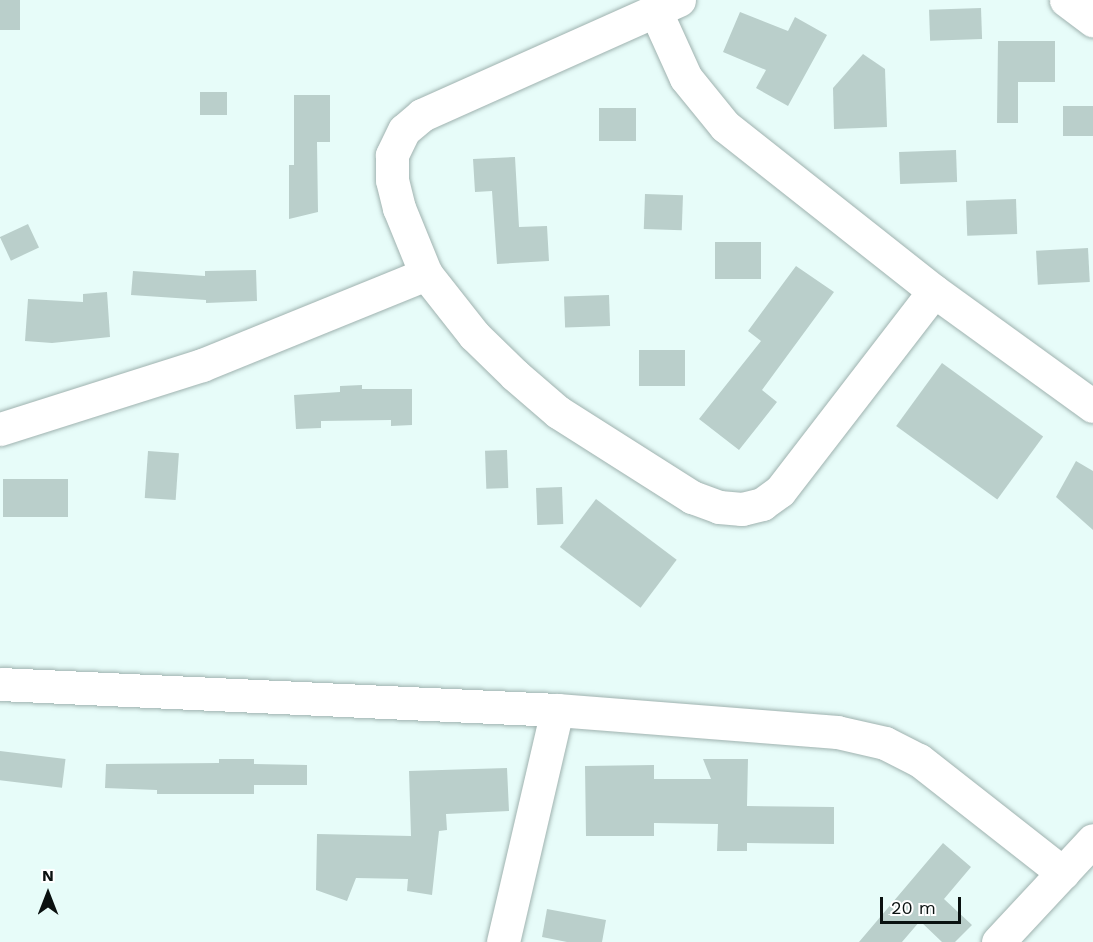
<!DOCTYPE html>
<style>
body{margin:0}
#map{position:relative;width:1093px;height:942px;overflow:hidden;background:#e7fcf9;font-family:"Work Sans",sans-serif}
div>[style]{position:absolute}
.building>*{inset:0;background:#bacfcb;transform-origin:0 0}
.roads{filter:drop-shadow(0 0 2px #9fb2af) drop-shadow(0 0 2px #9fb2af)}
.minor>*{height:33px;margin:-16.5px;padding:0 16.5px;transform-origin:16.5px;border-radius:16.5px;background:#fff}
span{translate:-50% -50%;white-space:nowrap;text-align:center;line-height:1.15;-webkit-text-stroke:5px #fff;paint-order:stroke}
.north{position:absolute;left:18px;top:864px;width:60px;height:60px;-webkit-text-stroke:4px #fff;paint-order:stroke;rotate:0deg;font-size:16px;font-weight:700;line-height:24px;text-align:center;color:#0a1110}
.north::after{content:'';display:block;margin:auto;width:21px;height:27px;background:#0a1110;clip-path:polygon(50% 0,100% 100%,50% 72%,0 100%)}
.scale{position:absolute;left:880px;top:897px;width:81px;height:27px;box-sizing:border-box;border:3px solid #0a1110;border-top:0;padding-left:8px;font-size:18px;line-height:21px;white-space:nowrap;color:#0a1110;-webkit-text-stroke:4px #fff;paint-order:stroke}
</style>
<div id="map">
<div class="building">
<i style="left:0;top:0;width:20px;height:30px"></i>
<i style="left:981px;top:8px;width:31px;height:52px;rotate:88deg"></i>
<i style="clip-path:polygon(740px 12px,788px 31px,795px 17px,827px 35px,788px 106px,756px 88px,766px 70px,723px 52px)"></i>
<i style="clip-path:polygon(998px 41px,1055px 41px,1055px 82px,1018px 82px,1018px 123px,997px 123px)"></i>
<i style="clip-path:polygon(863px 54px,885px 69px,887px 127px,834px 129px,833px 88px)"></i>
<i style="left:200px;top:92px;width:27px;height:23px"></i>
<i style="clip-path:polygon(294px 95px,330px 95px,330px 142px,317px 142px,318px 212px,289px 219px,289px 165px,294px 165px)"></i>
<i style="left:1063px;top:106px;width:30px;height:30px"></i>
<i style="left:599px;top:108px;width:37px;height:33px"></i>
<i style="left:956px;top:150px;width:32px;height:57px;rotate:88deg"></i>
<i style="clip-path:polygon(515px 157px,519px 227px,547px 226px,549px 261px,497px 264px,492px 191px,475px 192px,473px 159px)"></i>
<i style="left:645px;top:194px;width:38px;height:35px;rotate:2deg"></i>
<i style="left:1016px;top:199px;width:35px;height:50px;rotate:88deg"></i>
<i style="left:28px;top:224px;width:26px;height:31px;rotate:65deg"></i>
<i style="left:715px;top:242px;width:46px;height:37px"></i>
<i style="left:1088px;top:248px;width:34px;height:52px;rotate:87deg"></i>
<i style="clip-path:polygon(796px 266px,834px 292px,762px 390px,777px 402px,739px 450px,699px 419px,761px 341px,748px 331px)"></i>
<i style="clip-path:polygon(256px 270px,257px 301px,206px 303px,206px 300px,131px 295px,133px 271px,205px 276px,205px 271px)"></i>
<i style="clip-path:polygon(107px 292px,110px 337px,52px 343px,25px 341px,28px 299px,83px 302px,83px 294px)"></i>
<i style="left:609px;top:295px;width:31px;height:45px;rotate:88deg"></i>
<i style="left:639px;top:350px;width:46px;height:36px"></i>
<i style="left:942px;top:363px;width:125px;height:78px;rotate:36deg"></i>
<i style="clip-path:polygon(362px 385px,362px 389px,412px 389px,412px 425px,391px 426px,391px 420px,321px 421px,321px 428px,296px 429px,294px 395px,340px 392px,340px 386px)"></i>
<i style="left:507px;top:450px;width:38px;height:22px;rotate:88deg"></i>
<i style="left:148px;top:451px;width:31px;height:47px;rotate:4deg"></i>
<i style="clip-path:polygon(1076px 461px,1093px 471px,1093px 530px,1056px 497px)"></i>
<i style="left:3px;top:479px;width:65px;height:38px"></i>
<i style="left:562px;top:487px;width:37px;height:26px;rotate:88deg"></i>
<i style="left:596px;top:499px;width:101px;height:60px;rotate:37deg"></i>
<i style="left:0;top:751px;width:66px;height:29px;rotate:7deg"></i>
<i style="clip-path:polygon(219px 759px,254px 759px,254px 764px,307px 765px,307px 785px,254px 785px,254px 794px,157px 794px,157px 790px,105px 788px,106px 764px,219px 763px)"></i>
<i style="clip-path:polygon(703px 759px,748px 759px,747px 806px,834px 807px,834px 844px,747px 843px,747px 851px,717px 851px,718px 824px,654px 823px,654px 836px,586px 836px,585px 766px,654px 765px,654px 779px,711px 779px)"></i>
<i style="clip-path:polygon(507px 768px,509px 811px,446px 814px,447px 830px,439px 831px,432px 895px,407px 891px,408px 879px,356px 878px,347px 901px,316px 890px,317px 834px,411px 836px,409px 771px)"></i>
<i style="clip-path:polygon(943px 843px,971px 867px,944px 899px,972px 925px,955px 942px,942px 942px,920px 921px,902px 942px,859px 942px)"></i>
<i style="clip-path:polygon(547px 909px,606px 920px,602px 942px,567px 942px,542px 937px)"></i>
</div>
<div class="roads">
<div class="minor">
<i style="left:679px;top:0;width:282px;rotate:155.9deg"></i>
<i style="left:422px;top:115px;width:23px;rotate:140deg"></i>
<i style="left:404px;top:130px;width:28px;rotate:116deg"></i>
<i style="left:392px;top:155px;width:25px;rotate:90deg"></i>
<i style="left:392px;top:180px;width:29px;rotate:76deg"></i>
<i style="left:399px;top:208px;width:71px;rotate:67.8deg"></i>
<i style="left:426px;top:274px;width:78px;rotate:51.8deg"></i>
<i style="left:474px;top:335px;width:57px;rotate:44.3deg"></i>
<i style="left:515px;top:375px;width:57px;rotate:40.7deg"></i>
<i style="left:558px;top:412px;width:159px;rotate:32.4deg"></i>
<i style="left:692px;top:497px;width:29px;rotate:20deg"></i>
<i style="left:719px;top:507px;width:23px;rotate:5deg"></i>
<i style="left:742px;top:509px;width:21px;rotate:-14deg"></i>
<i style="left:762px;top:504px;width:22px;rotate:-36deg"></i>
<i style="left:780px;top:491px;width:252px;rotate:-52.4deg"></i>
<i style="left:1066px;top:0;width:34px;rotate:37deg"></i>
<i style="left:656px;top:12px;width:72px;rotate:65.6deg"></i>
<i style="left:686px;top:78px;width:62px;rotate:50.9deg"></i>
<i style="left:725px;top:126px;width:266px;rotate:38.3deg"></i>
<i style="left:934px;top:291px;width:196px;rotate:35.9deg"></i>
<i style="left:0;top:429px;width:212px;rotate:-17.6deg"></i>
<i style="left:202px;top:365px;width:242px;rotate:-22.1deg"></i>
<i style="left:0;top:684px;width:558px;rotate:2.67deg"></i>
<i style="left:557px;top:710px;width:281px;rotate:4.5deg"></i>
<i style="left:837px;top:732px;width:49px;rotate:12.9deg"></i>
<i style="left:885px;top:743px;width:38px;rotate:27deg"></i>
<i style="left:919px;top:760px;width:183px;rotate:38.1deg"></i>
<i style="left:503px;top:942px;width:238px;rotate:-76.9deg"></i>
<i style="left:998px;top:942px;width:139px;rotate:-47deg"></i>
</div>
</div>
<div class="north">N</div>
<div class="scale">20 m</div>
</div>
